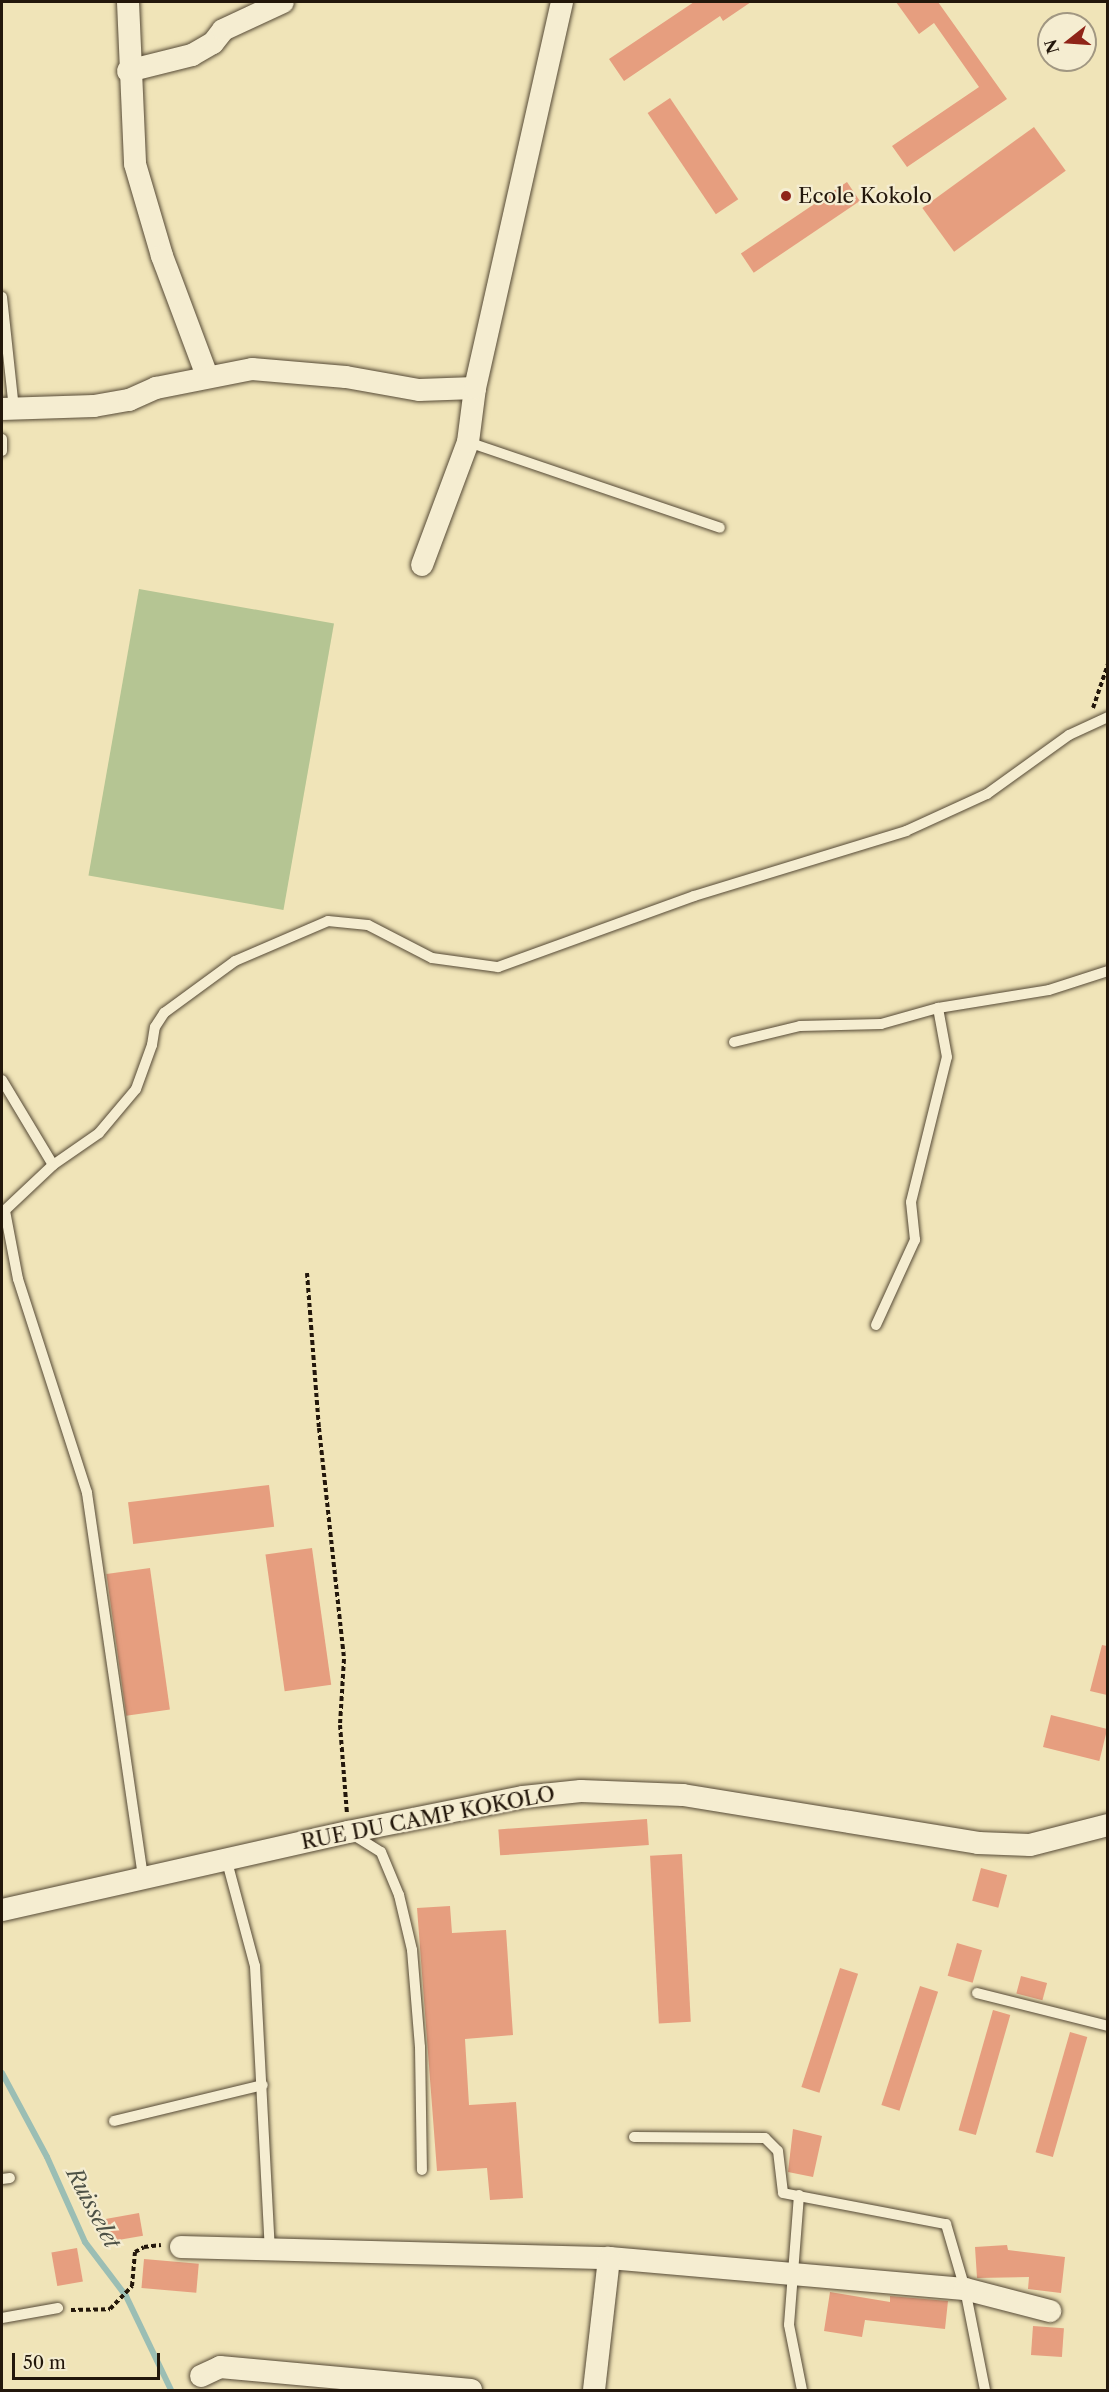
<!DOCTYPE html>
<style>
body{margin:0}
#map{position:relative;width:1109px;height:2392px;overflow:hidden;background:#f0e4b8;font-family:"Libre Caslon Text",serif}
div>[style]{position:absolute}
.green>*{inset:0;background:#b5c593;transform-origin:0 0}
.stream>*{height:6px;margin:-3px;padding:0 3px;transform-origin:3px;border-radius:3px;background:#9bbeb4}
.building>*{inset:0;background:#e69e7f;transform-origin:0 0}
.path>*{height:4px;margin-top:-2px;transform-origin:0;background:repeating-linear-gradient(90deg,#23170b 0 4.5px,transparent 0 7.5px)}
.roads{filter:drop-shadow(0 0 2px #564a36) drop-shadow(0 0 2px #564a36)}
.lane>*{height:10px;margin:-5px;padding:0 5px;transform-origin:5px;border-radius:5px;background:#f5edd1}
.street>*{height:22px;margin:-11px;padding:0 11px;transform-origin:11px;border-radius:11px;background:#f5edd1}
.dots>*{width:16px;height:16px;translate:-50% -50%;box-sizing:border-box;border:3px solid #f5edd1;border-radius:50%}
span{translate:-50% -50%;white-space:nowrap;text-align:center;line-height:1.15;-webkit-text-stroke:4.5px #f5edd1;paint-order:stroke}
.poi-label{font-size:21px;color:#23170b}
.left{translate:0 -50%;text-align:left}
.street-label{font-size:21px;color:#23170b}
.water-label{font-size:22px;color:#4d5146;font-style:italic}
.frame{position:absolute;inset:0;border:3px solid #23170b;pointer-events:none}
.north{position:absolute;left:1037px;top:12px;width:60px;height:60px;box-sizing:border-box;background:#f5edd1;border:2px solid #a19782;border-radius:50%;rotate:253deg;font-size:16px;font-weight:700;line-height:24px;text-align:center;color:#23170b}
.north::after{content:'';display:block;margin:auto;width:21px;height:27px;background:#8f2418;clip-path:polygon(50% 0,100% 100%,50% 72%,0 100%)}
.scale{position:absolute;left:12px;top:2353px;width:148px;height:27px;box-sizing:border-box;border:3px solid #23170b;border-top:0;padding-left:8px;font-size:18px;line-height:21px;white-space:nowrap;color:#23170b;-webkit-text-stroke:4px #f5edd1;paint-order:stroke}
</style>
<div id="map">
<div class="green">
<i style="left:139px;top:589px;width:198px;height:291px;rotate:10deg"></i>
</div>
<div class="stream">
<i style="left:2px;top:2073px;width:95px;rotate:61.8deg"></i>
<i style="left:47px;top:2157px;width:93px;rotate:65.9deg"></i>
<i style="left:85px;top:2242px;width:68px;rotate:52.8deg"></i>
<i style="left:126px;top:2296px;width:104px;rotate:64.4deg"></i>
</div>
<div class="building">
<i style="clip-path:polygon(694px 2px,751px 2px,723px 21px,720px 16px,624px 81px,609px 59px)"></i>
<i style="clip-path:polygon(896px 2px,938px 2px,1007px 99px,907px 167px,892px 146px,979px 87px,934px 23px,919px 34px)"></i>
<i style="left:670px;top:98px;width:122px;height:27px;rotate:56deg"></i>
<i style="left:1034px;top:127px;width:54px;height:138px;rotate:54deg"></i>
<i style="left:847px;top:182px;width:23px;height:128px;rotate:56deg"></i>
<i style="left:269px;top:1485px;width:42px;height:142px;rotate:83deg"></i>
<i style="left:312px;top:1548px;width:138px;height:47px;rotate:82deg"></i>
<i style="left:150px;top:1568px;width:143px;height:44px;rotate:82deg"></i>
<i style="clip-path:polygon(1102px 1645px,1107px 1646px,1107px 1695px,1090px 1691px)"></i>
<i style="left:1051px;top:1715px;width:58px;height:33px;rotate:14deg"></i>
<i style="left:647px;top:1819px;width:26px;height:149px;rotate:86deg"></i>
<i style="left:682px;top:1854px;width:168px;height:32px;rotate:87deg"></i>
<i style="left:981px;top:1868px;width:27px;height:34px;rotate:15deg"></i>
<i style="clip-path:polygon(450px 1906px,452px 1933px,506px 1930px,513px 2035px,465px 2039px,469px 2105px,516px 2102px,523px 2198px,490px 2200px,487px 2168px,437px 2171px,417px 1908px)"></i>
<i style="left:957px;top:1943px;width:26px;height:34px;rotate:16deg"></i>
<i style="left:840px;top:1968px;width:19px;height:125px;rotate:18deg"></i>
<i style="left:1021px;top:1976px;width:27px;height:18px;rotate:15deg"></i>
<i style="left:920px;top:1986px;width:19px;height:125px;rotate:18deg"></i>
<i style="left:993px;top:2010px;width:18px;height:125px;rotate:16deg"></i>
<i style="left:1070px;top:2032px;width:18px;height:125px;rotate:16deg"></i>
<i style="clip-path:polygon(793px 2129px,822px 2136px,813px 2177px,788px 2172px)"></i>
<i style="left:139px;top:2213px;width:23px;height:34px;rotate:80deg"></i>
<i style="clip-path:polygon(1007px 2245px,1008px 2250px,1065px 2257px,1061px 2293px,1028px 2289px,1029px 2277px,977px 2278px,975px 2247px)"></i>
<i style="left:77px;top:2248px;width:34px;height:26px;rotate:80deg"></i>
<i style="left:144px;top:2259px;width:55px;height:29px;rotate:5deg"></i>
<i style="clip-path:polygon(830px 2292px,890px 2302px,890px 2296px,948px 2301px,945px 2329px,865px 2320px,862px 2337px,824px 2331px)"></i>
<i style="left:1033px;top:2326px;width:31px;height:29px;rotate:4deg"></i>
</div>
<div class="path">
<i style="left:1093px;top:708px;width:46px;rotate:-71.2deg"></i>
<i style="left:307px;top:1273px;width:155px;rotate:85.6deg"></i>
<i style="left:319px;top:1428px;width:232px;rotate:83.8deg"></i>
<i style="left:344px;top:1659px;width:66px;rotate:93.5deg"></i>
<i style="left:340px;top:1725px;width:88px;rotate:85.5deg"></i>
<i style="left:71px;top:2310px;width:39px;rotate:-1deg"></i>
<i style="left:110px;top:2309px;width:32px;rotate:-46deg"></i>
<i style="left:132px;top:2286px;width:34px;rotate:-85deg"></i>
<i style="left:135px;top:2252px;width:10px;rotate:-29deg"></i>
<i style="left:144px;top:2247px;width:17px;rotate:-7deg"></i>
</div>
<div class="roads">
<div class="lane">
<i style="left:2px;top:297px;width:113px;rotate:83.9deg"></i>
<i style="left:2px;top:439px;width:12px;rotate:90deg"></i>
<i style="left:468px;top:442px;width:266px;rotate:18.8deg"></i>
<i style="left:734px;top:1042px;width:68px;rotate:-13.6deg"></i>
<i style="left:800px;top:1026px;width:81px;rotate:-1.4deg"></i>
<i style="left:881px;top:1024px;width:59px;rotate:-15.7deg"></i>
<i style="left:938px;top:1008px;width:112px;rotate:-9.2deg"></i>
<i style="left:1049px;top:990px;width:62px;rotate:-17.9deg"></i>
<i style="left:2px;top:1080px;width:99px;rotate:59deg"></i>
<i style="left:5px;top:1211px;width:69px;rotate:79.2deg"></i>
<i style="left:18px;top:1279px;width:225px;rotate:72.1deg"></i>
<i style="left:87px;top:1493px;width:389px;rotate:81.7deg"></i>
<i style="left:2px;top:1213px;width:70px;rotate:-43.3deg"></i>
<i style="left:53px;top:1165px;width:56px;rotate:-34.8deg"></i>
<i style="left:99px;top:1133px;width:57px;rotate:-49.9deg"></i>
<i style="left:136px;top:1089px;width:47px;rotate:-70deg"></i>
<i style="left:152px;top:1045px;width:18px;rotate:-81deg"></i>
<i style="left:155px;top:1027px;width:17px;rotate:-57deg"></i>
<i style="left:164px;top:1013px;width:88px;rotate:-36.2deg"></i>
<i style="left:235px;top:961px;width:101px;rotate:-23.3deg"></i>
<i style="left:328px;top:921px;width:40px;rotate:5.7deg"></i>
<i style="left:368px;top:925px;width:72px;rotate:27.3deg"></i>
<i style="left:432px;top:958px;width:67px;rotate:7.8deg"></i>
<i style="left:498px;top:967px;width:208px;rotate:-19.9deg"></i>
<i style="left:694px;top:896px;width:222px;rotate:-17deg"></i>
<i style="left:906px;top:831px;width:89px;rotate:-24.6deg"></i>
<i style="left:987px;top:794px;width:101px;rotate:-35.7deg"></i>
<i style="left:1069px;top:735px;width:43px;rotate:-24.8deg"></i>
<i style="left:876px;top:1325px;width:94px;rotate:-65.4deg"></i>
<i style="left:915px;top:1240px;width:38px;rotate:-96deg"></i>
<i style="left:911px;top:1202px;width:149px;rotate:-76.1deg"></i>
<i style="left:947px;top:1057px;width:50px;rotate:-100.4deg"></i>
<i style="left:352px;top:1834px;width:34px;rotate:32deg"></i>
<i style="left:381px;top:1852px;width:47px;rotate:67.3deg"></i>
<i style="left:399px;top:1895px;width:57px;rotate:76.7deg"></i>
<i style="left:412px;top:1950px;width:97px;rotate:85.3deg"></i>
<i style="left:420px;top:2047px;width:123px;rotate:89.1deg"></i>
<i style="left:226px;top:1858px;width:112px;rotate:75deg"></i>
<i style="left:255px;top:1966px;width:282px;rotate:87deg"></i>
<i style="left:977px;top:1993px;width:135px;rotate:14.1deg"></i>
<i style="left:114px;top:2121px;width:153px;rotate:-13.6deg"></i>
<i style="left:634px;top:2137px;width:131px;rotate:0.4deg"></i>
<i style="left:765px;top:2138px;width:18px;rotate:45deg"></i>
<i style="left:778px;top:2151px;width:42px;rotate:83.2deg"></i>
<i style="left:783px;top:2193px;width:166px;rotate:10.8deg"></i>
<i style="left:946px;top:2224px;width:68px;rotate:73.7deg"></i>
<i style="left:965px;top:2289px;width:103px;rotate:78.8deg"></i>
<i style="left:2px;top:2179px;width:8px;rotate:-7deg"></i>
<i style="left:799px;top:2195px;width:130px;rotate:94.4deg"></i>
<i style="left:789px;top:2325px;width:66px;rotate:78.7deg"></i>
<i style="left:2px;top:2318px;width:57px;rotate:-10.1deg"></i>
</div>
<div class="street">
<i style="left:128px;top:2px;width:162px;rotate:87.5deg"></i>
<i style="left:135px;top:164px;width:96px;rotate:73.6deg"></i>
<i style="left:162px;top:256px;width:128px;rotate:69.4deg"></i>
<i style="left:128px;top:71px;width:66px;rotate:-14deg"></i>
<i style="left:192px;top:55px;width:24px;rotate:-30deg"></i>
<i style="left:213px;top:43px;width:16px;rotate:-52deg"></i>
<i style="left:223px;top:30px;width:66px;rotate:-25deg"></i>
<i style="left:2px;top:409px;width:92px;rotate:-1.9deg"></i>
<i style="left:94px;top:406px;width:36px;rotate:-10deg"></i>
<i style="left:129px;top:400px;width:30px;rotate:-24deg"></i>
<i style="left:156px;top:388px;width:98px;rotate:-11.2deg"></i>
<i style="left:252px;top:369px;width:94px;rotate:4.9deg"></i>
<i style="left:346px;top:377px;width:74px;rotate:10.1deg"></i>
<i style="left:419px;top:390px;width:56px;rotate:-2deg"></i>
<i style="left:422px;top:565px;width:131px;rotate:-69.5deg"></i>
<i style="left:468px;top:442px;width:54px;rotate:-82.6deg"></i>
<i style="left:475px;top:388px;width:396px;rotate:-77.3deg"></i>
<i style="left:2px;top:1910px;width:355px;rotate:-12.7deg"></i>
<i style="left:348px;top:1832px;width:178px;rotate:-11.3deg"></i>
<i style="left:523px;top:1797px;width:58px;rotate:-5.9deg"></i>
<i style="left:581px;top:1791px;width:102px;rotate:2.2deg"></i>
<i style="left:683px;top:1795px;width:299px;rotate:9.2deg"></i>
<i style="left:978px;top:1843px;width:52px;rotate:2.2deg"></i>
<i style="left:1030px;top:1845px;width:81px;rotate:-14.4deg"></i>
<i style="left:181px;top:2247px;width:428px;rotate:1.5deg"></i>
<i style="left:609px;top:2258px;width:357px;rotate:5deg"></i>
<i style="left:965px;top:2289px;width:88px;rotate:14.5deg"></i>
<i style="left:201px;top:2376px;width:21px;rotate:-25deg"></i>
<i style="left:220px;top:2367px;width:252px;rotate:5.2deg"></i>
<i style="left:594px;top:2390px;width:133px;rotate:-83.5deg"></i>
</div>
</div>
<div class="dots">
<i style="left:786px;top:196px;background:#8f2418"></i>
</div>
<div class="poi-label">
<span class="left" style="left:798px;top:196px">Ecole Kokolo</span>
</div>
<div class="street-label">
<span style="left:428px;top:1818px;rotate:-11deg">RUE DU CAMP KOKOLO</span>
</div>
<div class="water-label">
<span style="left:93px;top:2208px;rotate:62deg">Ruisselet</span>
</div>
<div class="frame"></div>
<div class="north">N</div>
<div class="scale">50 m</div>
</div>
